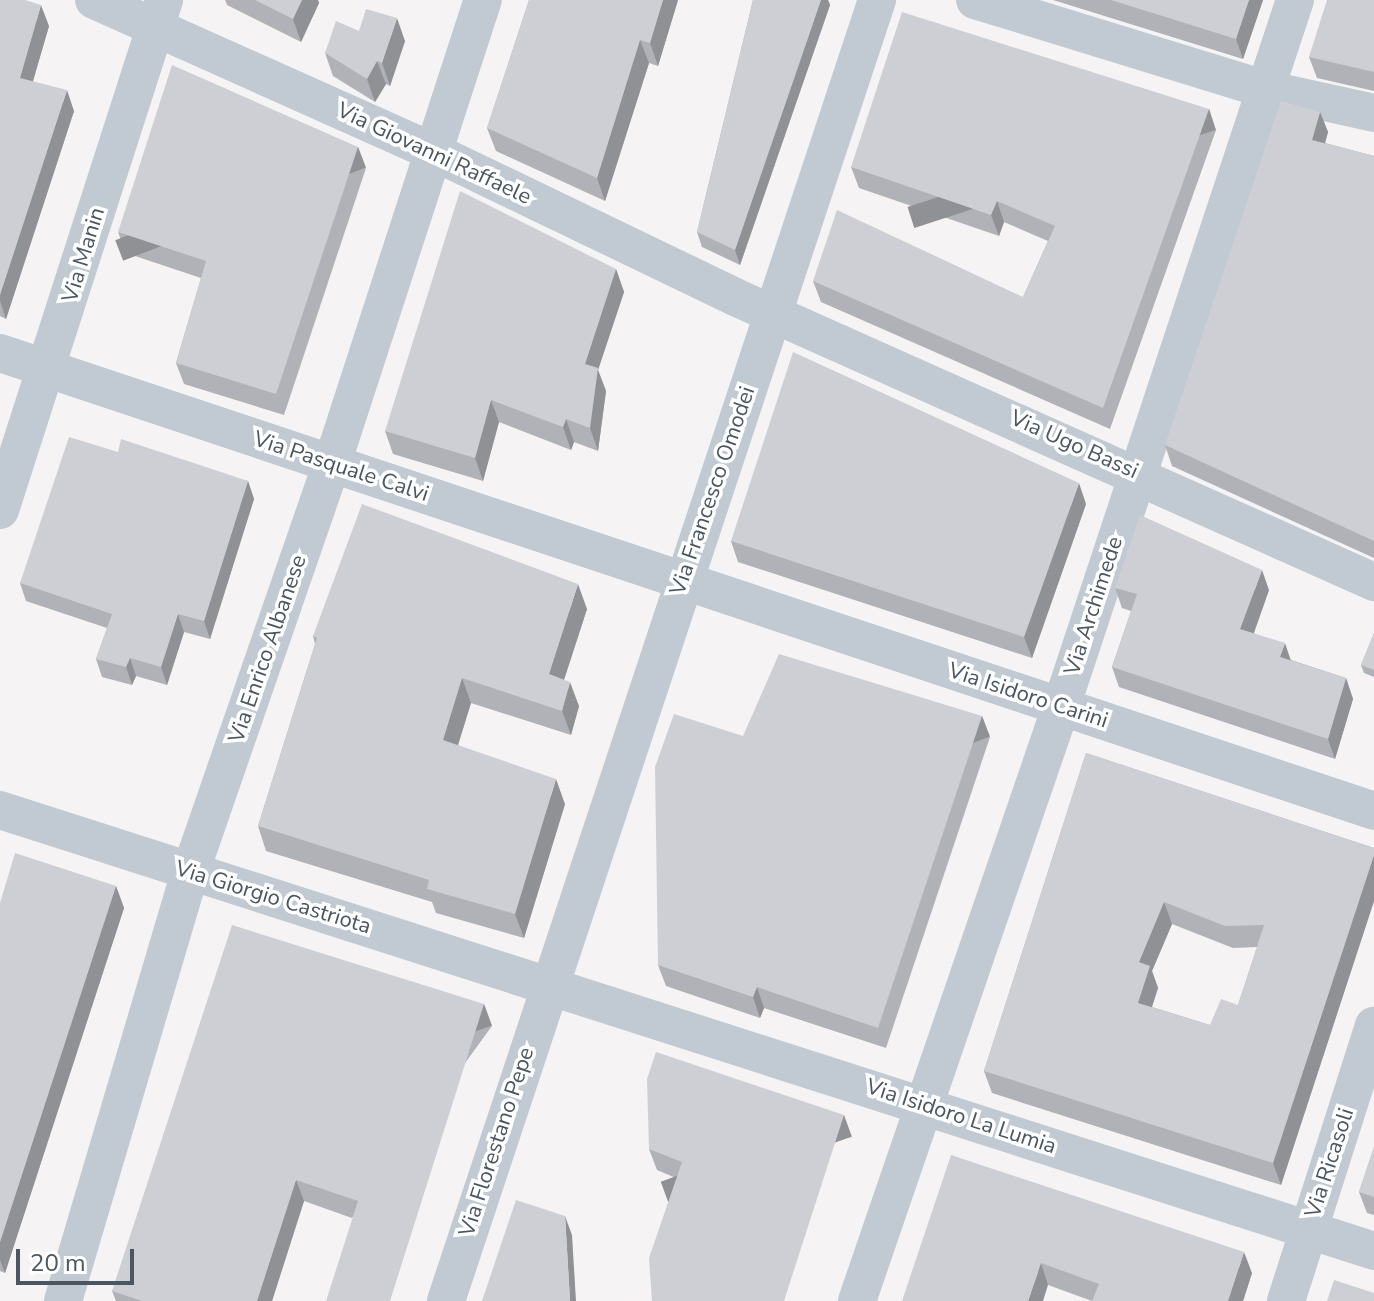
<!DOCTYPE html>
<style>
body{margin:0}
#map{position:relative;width:1374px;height:1301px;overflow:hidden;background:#f5f3f3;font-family:"Nunito Sans",sans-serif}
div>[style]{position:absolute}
.minor>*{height:38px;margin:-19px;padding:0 19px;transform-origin:19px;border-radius:19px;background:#c1cad2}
.wall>*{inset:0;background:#b0b2b7}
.shaded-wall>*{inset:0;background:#909195;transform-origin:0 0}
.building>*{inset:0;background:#cdcfd5}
span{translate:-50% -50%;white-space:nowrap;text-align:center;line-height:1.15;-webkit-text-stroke:7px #fff;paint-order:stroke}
.street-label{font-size:22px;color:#4a5661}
.scale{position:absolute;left:16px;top:1249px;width:118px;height:36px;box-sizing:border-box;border:4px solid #4a5661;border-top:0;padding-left:10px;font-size:24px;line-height:28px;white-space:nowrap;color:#4a5661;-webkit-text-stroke:6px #fff;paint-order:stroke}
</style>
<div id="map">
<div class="minor">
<i style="left:94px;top:0;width:372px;rotate:24.1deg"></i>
<i style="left:434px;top:152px;width:334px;rotate:25.7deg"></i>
<i style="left:735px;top:297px;width:700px;rotate:24.04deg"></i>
<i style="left:975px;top:0;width:303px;rotate:17.1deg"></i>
<i style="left:1265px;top:89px;width:112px;rotate:12.4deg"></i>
<i style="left:0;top:353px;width:1448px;rotate:18.43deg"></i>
<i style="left:0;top:510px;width:536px;rotate:-72.17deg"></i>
<i style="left:0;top:810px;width:1443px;rotate:17.79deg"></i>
<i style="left:63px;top:1301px;width:446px;rotate:-73.5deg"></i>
<i style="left:190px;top:873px;width:433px;rotate:-70.9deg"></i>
<i style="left:332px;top:464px;width:488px;rotate:-72deg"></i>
<i style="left:446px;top:1301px;width:1371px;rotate:-71.67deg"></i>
<i style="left:857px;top:1301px;width:628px;rotate:-71.05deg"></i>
<i style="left:1061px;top:707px;width:745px;rotate:-71.69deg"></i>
<i style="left:1286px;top:1301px;width:289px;rotate:-72.3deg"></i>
</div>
<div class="wall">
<i style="clip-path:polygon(0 0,49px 26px,33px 81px,74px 111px,6px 319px,0 316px)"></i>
<i style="clip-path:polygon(225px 0,318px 0,319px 3px,301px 42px,227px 5px)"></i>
<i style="clip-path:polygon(529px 0,678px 0,658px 66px,649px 63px,605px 201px,496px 151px,487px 128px)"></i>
<i style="clip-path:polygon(753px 0,828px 0,830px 5px,740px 265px,702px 247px,697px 232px)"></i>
<i style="clip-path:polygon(1053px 0,1263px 0,1243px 59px)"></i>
<i style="clip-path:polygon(1374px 0,1374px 91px,1317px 78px,1309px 57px)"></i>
<i style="clip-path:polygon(359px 31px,405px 41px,390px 86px,386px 84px,375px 102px,333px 76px,325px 53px)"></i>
<i style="clip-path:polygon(1209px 109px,1216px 130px,1110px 429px,821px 302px,813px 281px,1023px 297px,1048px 241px,1004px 222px,999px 236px,859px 188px,851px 167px)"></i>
<i style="clip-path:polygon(1320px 112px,1328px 132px,1325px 143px,1374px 156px,1374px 558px,1172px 466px,1165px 445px)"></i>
<i style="clip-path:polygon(358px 147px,366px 168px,284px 415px,184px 384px,176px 363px,201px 278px,126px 253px,118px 232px)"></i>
<i style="clip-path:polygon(616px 269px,624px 292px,598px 370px,606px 391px,598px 451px,574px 442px,571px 450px,499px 422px,483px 481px,393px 454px,385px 431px)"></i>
<i style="clip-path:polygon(118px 452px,248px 481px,254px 499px,210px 639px,184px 632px,167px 685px,136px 676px,132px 685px,102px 677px,96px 659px,107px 628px,26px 601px,20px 583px)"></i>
<i style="clip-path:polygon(1086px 504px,1032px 658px,738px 562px,731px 541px)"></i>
<i style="clip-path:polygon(1115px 588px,1269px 590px,1254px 633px,1291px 660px,1346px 678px,1353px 699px,1335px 759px,1119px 687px,1112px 667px,1131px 611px,1122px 608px)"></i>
<i style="clip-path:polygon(587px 609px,564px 680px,579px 706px,571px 735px,471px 703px,458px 745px,565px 804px,524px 938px,436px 913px,432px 902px,266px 851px,258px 826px,315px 644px,313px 636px)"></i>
<i style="clip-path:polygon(1374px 633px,1374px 677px,1364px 673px,1361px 665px)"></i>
<i style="clip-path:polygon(982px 716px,990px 737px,886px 1048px,764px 1008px,760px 1018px,666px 986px,658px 965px,743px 736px)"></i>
<i style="clip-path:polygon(evenodd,1086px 753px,1374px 848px,1374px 901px,1281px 1185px,992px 1093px,984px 1071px,1086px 753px,1172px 924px,1233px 948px,1257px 947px,1238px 1005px,1210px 1025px,1152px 1007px,1158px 988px,1152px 971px,1172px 924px)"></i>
<i style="clip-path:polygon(116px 886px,124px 908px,5px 1273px,0 1271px,0 903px)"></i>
<i style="clip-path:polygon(484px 1004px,492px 1026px,352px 1218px,304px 1201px,272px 1301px,116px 1301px,112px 1291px)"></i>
<i style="clip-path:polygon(852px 1137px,676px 1178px,657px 1170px,649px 1149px)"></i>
<i style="clip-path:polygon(1374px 1147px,1374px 1215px,1367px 1213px,1359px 1192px)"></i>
<i style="clip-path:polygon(951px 1155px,1252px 1273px,1243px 1301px,1092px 1301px,1048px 1285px)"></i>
</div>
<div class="shaded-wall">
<i style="clip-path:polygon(302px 0,318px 0,319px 3px,301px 42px,293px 19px)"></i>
<i style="clip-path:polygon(663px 0,678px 0,658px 66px,650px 43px)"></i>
<i style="clip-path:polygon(821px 0,828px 0,830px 5px,740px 265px,735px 250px)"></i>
<i style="clip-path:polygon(1249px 0,1263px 0,1243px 59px,1236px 39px)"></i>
<i style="clip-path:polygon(41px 5px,49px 26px,28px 98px,20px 78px)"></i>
<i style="clip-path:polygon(397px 18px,405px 41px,390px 86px,382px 63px)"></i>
<i style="clip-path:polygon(640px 40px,649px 63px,605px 201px,597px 178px)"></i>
<i style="clip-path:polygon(377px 61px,386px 84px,375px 102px,367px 79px)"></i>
<i style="clip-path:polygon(67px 90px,74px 111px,6px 319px,0 301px,0 295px)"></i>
<i style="left:1209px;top:109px;width:22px;height:317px;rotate:72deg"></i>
<i style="clip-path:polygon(1320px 112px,1328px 132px,1320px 161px,1312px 140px)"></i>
<i style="left:358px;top:147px;width:22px;height:260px;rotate:69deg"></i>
<i style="clip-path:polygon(997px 201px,1004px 222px,999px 236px,991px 215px)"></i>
<i style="clip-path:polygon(616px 269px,624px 292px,598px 370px,606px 391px,598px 451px,590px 428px,585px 364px)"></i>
<i style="clip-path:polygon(491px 400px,499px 422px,483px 481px,475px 458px)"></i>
<i style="clip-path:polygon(566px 419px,574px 442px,571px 450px,563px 427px)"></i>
<i style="clip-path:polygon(248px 481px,254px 499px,210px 639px,204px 621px)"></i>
<i style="clip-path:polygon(1079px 483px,1086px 504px,1032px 658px,1024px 637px)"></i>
<i style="clip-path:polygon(1262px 570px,1269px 590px,1248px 649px,1240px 629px)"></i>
<i style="clip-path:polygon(578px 584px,587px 609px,558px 698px,549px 674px)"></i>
<i style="clip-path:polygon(178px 614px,184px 632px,167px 685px,161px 667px)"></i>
<i style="clip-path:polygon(1285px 643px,1292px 664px,1280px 657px)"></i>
<i style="clip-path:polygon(130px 658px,136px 676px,132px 685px,126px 667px)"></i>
<i style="clip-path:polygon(462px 678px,471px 703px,452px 764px,443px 740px)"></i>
<i style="clip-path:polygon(1346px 678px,1353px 699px,1335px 759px,1328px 739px)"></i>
<i style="clip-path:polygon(570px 682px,579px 706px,571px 735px,562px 711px)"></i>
<i style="left:982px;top:716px;width:22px;height:329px;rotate:69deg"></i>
<i style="clip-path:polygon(556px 779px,565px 804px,524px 938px,515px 914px)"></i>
<i style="clip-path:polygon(1374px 855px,1374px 901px,1281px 1185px,1273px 1163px)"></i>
<i style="clip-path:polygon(116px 886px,124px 908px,5px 1273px,0 1260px,0 1242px)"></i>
<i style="clip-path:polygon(1164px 902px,1172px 924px,1152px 971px,1158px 988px,1146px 1025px,1138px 1003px,1139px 962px)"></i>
<i style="clip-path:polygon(757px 987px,764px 1008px,760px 1018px,753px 997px)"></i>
<i style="left:484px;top:1004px;width:23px;height:312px;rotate:70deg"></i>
<i style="left:844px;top:1115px;width:23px;height:195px;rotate:70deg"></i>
<i style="clip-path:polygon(296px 1180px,304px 1201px,272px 1301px,257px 1301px)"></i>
<i style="clip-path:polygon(565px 1216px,572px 1235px,576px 1301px,570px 1301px)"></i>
<i style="clip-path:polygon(1244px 1252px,1252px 1273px,1243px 1301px,1228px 1301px)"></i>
<i style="clip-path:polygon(1041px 1263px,1048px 1285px,1043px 1301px,1028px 1301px)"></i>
</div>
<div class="building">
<i style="clip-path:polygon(0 0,25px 0,41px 5px,20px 78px,67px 90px,0 295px)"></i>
<i style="clip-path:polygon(255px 0,302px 0,293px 19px)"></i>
<i style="clip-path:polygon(529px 0,663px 0,650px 43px,640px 40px,597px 178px,487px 128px)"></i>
<i style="clip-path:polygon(753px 0,821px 0,735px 250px,697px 232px)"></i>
<i style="clip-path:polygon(1111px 0,1249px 0,1236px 39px)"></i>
<i style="clip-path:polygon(1327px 0,1374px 0,1374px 72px,1309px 57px)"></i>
<i style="clip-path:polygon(366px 9px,397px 18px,382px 63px,377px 61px,367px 79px,325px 53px,336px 21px,359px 31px)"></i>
<i style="clip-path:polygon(902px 12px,1209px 109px,1103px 408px,813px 281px,837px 210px,1023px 297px,1055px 226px,997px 201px,991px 215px,851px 167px)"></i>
<i style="clip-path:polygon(172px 65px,358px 147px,276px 394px,176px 363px,206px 261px,118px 232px)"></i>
<i style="clip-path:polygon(1281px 101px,1320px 112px,1312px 140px,1374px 156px,1374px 541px,1165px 445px)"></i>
<i style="clip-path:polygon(460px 191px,616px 269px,585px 364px,598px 368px,590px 428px,566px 419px,563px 427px,491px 400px,475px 458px,385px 431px)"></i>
<i style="clip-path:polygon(793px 352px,1079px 483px,1024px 637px,731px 541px)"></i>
<i style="clip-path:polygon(69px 437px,118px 452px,121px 439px,248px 481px,204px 621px,178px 614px,161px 667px,130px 658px,126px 667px,96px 659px,112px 614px,20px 583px)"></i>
<i style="clip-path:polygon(362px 504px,578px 584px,549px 674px,570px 682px,562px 711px,462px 678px,443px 740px,556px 779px,515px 914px,427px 889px,429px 880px,258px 826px,317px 638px,313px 636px)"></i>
<i style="clip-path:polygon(1140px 515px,1262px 570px,1240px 629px,1285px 643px,1280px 657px,1346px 678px,1328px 739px,1112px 667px,1137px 594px,1115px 588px)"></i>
<i style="clip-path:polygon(1374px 633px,1374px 670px,1361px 665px)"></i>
<i style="clip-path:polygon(779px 654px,982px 716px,878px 1028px,757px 987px,753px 997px,658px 965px,655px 767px,674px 714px,743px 736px)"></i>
<i style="clip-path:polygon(evenodd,1086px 753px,1374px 848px,1374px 855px,1273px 1163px,984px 1071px,1086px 753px,1164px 902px,1225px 926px,1264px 925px,1238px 1005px,1221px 999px,1210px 1025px,1138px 1003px,1150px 966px,1139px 962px,1164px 902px)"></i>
<i style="clip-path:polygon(15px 853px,116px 886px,0 1242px,0 903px)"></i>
<i style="clip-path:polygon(232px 925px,484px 1004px,390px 1301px,326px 1301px,358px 1201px,296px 1180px,257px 1301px,142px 1301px,112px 1291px)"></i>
<i style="clip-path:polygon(656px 1052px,844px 1115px,784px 1301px,652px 1301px,649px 1258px,682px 1162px,649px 1149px,647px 1079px)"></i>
<i style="clip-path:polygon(1374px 1147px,1374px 1197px,1359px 1192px)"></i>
<i style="clip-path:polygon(951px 1155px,1244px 1252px,1228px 1301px,1092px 1301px,1099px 1284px,1041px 1263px,1028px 1301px,902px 1301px)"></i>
<i style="clip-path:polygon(516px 1200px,565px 1216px,570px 1301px,482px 1301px)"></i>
<i style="clip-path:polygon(1334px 1280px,1374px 1293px,1374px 1301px,1327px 1301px)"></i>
</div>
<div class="street-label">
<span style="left:434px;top:154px;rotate:25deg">Via Giovanni Raffaele</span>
<span style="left:84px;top:255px;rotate:-73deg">Via Manin</span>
<span style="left:1074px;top:445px;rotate:24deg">Via Ugo Bassi</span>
<span style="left:341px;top:467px;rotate:18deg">Via Pasquale Calvi</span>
<span style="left:713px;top:491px;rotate:-71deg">Via Francesco Omodei</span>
<span style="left:1094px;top:606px;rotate:-72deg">Via Archimede</span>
<span style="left:268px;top:649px;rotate:-71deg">Via Enrico Albanese</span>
<span style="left:1028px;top:696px;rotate:18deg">Via Isidoro Carini</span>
<span style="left:273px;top:898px;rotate:17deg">Via Giorgio Castriota</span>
<span style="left:961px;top:1117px;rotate:18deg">Via Isidoro La Lumia</span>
<span style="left:497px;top:1142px;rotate:-72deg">Via Florestano Pepe</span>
<span style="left:1330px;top:1163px;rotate:-72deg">Via Ricasoli</span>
</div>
<div class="scale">20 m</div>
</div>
